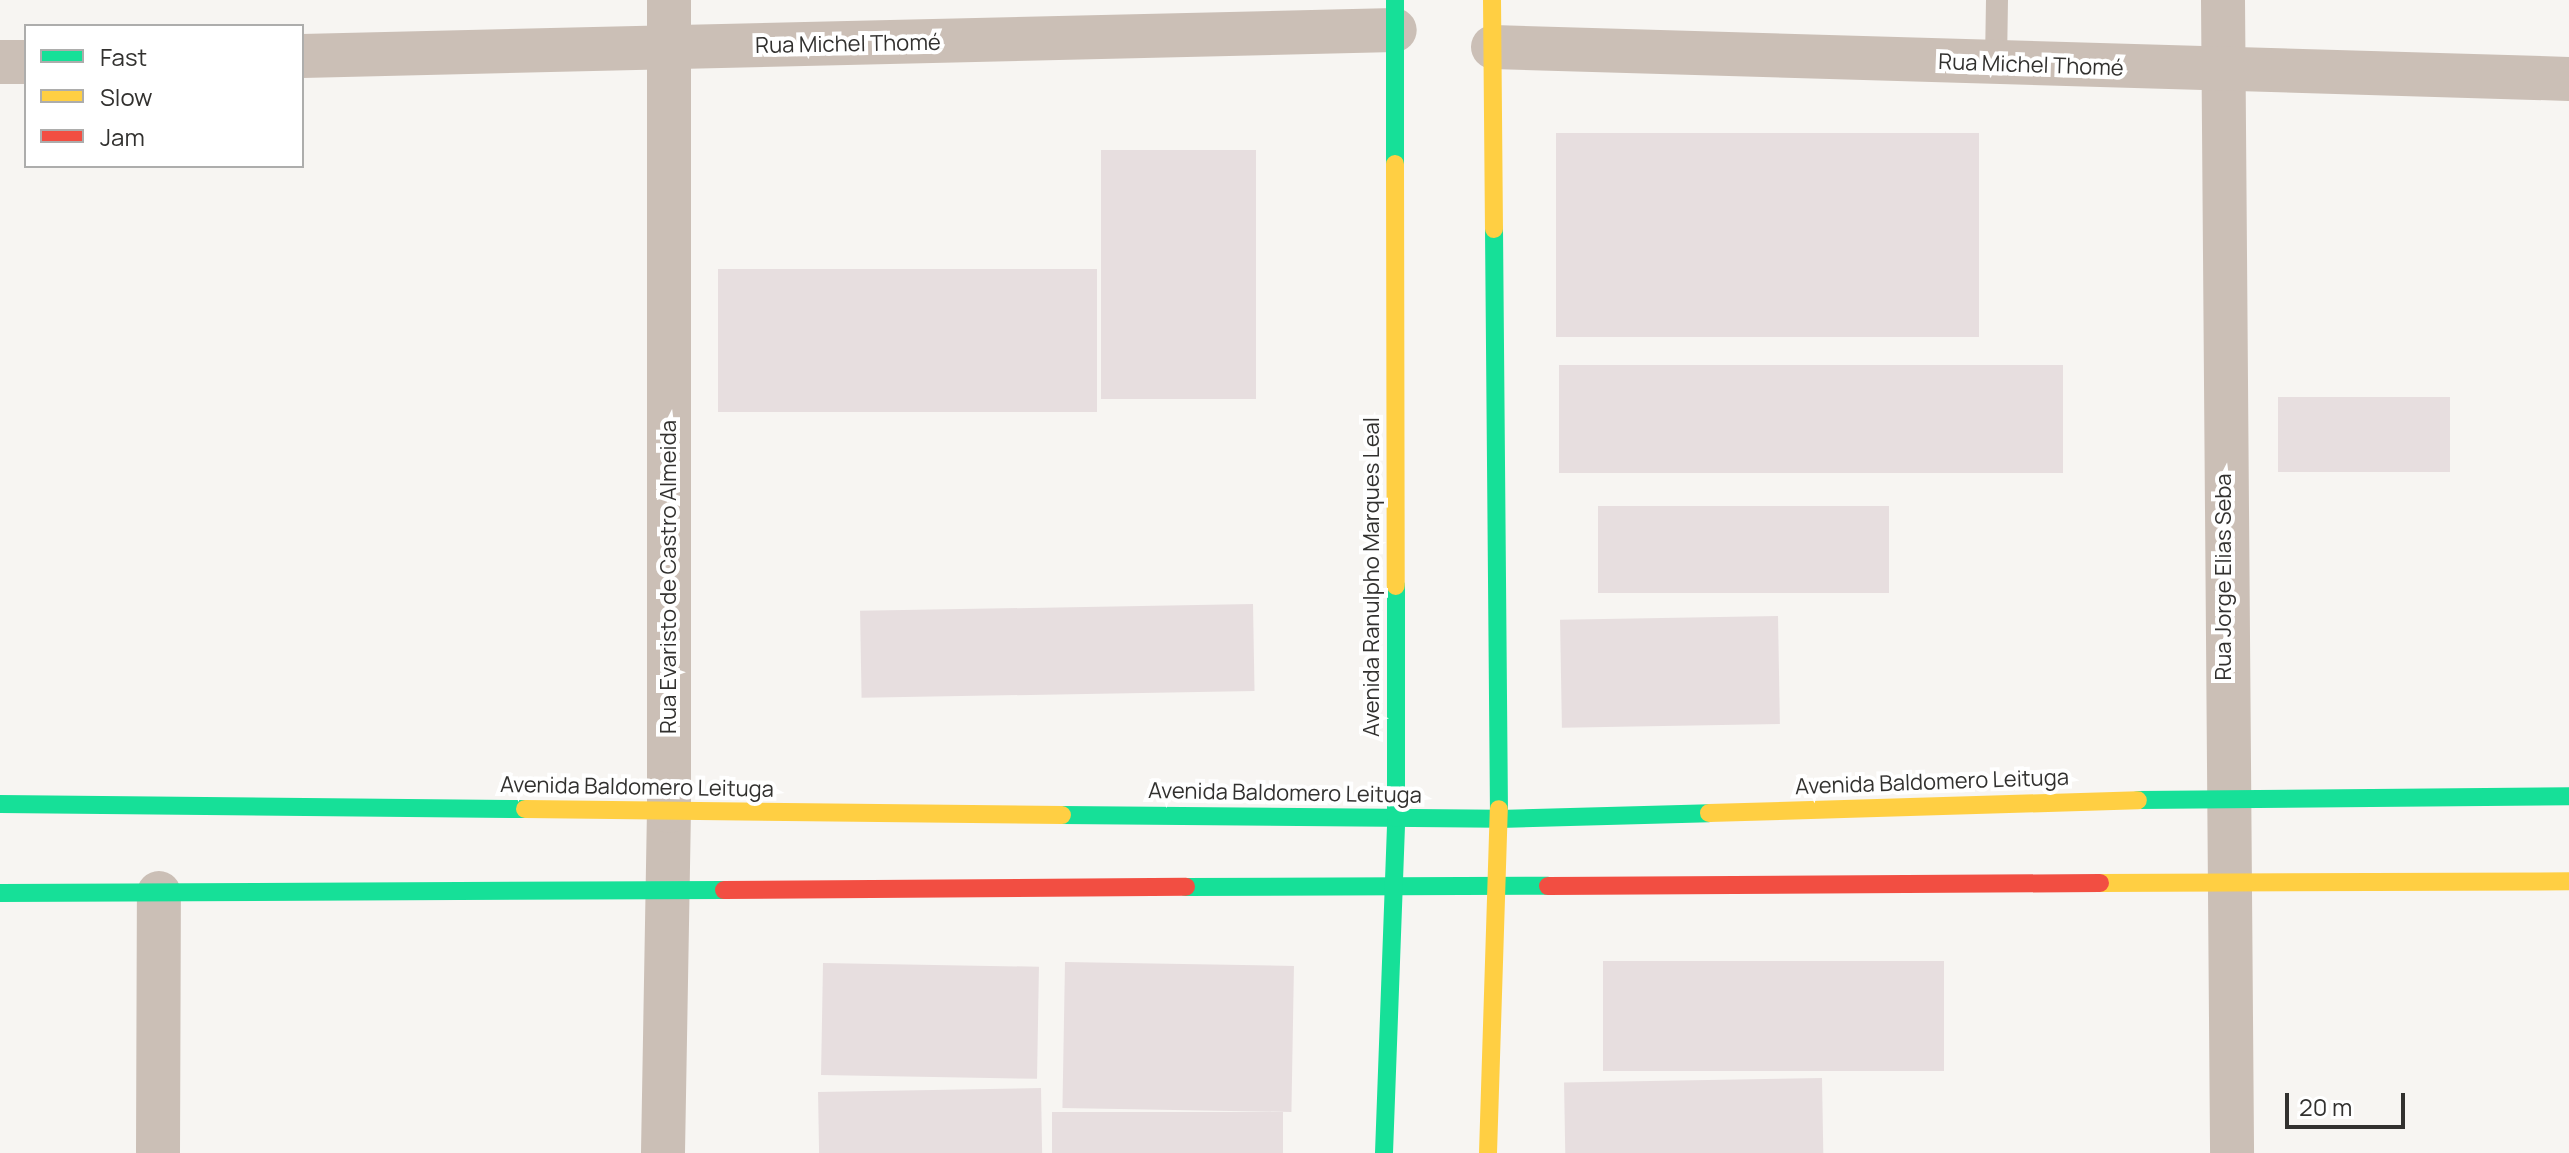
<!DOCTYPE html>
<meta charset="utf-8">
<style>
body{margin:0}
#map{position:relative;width:2569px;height:1153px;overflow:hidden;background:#f7f5f2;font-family:Manrope,sans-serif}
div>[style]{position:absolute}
.building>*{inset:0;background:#e7dedf;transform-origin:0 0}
.lane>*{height:22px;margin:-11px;padding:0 11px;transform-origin:11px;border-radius:11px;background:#cbbfb6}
.street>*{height:44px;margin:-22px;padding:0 22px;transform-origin:22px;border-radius:22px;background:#cbbfb6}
.fast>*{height:18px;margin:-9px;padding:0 9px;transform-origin:9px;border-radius:9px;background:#16e098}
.slow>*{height:18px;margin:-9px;padding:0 9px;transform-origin:9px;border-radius:9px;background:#ffcf43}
.jam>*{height:18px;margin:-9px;padding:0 9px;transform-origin:9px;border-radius:9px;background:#f24e42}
span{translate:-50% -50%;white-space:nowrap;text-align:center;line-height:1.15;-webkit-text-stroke:8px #fff;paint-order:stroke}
.street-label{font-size:22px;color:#32312f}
.legend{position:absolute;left:24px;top:24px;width:280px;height:144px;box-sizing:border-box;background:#fff;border:2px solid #adadac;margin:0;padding:10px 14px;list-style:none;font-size:24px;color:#32312f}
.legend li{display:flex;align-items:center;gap:16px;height:40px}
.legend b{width:40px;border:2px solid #adadac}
.scale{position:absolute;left:2285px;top:1093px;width:120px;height:36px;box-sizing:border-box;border:4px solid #32312f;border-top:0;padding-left:10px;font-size:24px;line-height:28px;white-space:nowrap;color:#32312f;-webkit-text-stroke:6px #fff;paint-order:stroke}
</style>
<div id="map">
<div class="building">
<i style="left:1979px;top:133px;width:204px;height:423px;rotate:90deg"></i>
<i style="left:1256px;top:150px;width:249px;height:155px;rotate:90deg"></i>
<i style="left:1097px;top:269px;width:143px;height:379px;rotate:90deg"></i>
<i style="left:2063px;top:365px;width:108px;height:504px;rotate:90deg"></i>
<i style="left:2278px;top:397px;width:172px;height:75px"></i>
<i style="left:1598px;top:506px;width:291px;height:87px"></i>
<i style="left:1253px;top:604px;width:87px;height:393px;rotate:89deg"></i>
<i style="left:1778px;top:616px;width:108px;height:218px;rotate:89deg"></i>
<i style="left:1603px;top:961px;width:341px;height:110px"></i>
<i style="left:1065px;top:962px;width:229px;height:146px;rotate:1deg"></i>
<i style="left:823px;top:963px;width:216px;height:112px;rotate:1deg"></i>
<i style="left:1822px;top:1078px;width:75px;height:258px;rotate:89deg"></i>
<i style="left:1041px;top:1088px;width:65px;height:223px;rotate:89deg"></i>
<i style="left:1283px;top:1112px;width:41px;height:231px;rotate:90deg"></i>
</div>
<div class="lane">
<i style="left:1996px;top:63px;width:63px;rotate:-89.1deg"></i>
</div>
<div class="street">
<i style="left:2223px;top:0;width:1153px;rotate:89.55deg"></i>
<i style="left:1493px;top:47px;width:1076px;rotate:1.7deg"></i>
<i style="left:302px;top:56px;width:1093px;rotate:-1.36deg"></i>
<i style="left:0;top:62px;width:26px"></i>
<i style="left:158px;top:1153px;width:260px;rotate:-89.8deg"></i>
<i style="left:663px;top:1153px;width:342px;rotate:-89deg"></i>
<i style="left:669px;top:811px;width:811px;rotate:-90deg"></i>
</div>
<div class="fast">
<i style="left:1395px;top:0;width:164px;rotate:90deg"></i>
<i style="left:1494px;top:229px;width:580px;rotate:89.51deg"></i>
<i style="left:2138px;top:800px;width:431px;rotate:-0.5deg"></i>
<i style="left:0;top:804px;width:525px;rotate:0.55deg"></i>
<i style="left:1062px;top:815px;width:437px;rotate:0.5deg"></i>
<i style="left:1499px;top:819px;width:210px;rotate:-1.6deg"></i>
<i style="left:1186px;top:887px;width:362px;rotate:-0.2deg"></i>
<i style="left:0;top:893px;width:724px;rotate:-0.24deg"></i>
<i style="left:1384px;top:1153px;width:335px;rotate:-87.9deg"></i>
<i style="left:1396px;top:818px;width:232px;rotate:-90deg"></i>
</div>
<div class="slow">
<i style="left:1492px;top:0;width:229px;rotate:89.5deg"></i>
<i style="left:1395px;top:164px;width:422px;rotate:89.9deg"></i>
<i style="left:525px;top:809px;width:537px;rotate:0.64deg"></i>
<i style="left:1709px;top:813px;width:429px;rotate:-1.7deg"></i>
<i style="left:2100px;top:883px;width:469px;rotate:-0.2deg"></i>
<i style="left:1488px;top:1153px;width:344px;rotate:-88.2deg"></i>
</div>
<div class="jam">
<i style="left:1548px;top:886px;width:552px;rotate:-0.31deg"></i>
<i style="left:724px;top:890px;width:462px;rotate:-0.4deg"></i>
</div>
<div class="street-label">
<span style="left:848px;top:44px;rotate:-1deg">Rua Michel Thomé</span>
<span style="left:2031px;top:65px;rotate:2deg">Rua Michel Thomé</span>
<span style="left:669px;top:577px;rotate:-90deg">Rua Evaristo de Castro Almeida</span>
<span style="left:1372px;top:577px;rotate:-90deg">Avenida Ranulpho Marques Leal</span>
<span style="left:2224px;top:577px;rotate:-90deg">Rua Jorge Elias Seba</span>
<span style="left:1932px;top:782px;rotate:-2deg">Avenida Baldomero Leituga</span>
<span style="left:637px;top:787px;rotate:1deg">Avenida Baldomero Leituga</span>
<span style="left:1285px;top:793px;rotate:1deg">Avenida Baldomero Leituga</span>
</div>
<ul class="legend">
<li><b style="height:10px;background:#16e098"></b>Fast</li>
<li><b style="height:10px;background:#ffcf43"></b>Slow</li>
<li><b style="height:10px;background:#f24e42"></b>Jam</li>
</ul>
<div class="scale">20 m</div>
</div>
